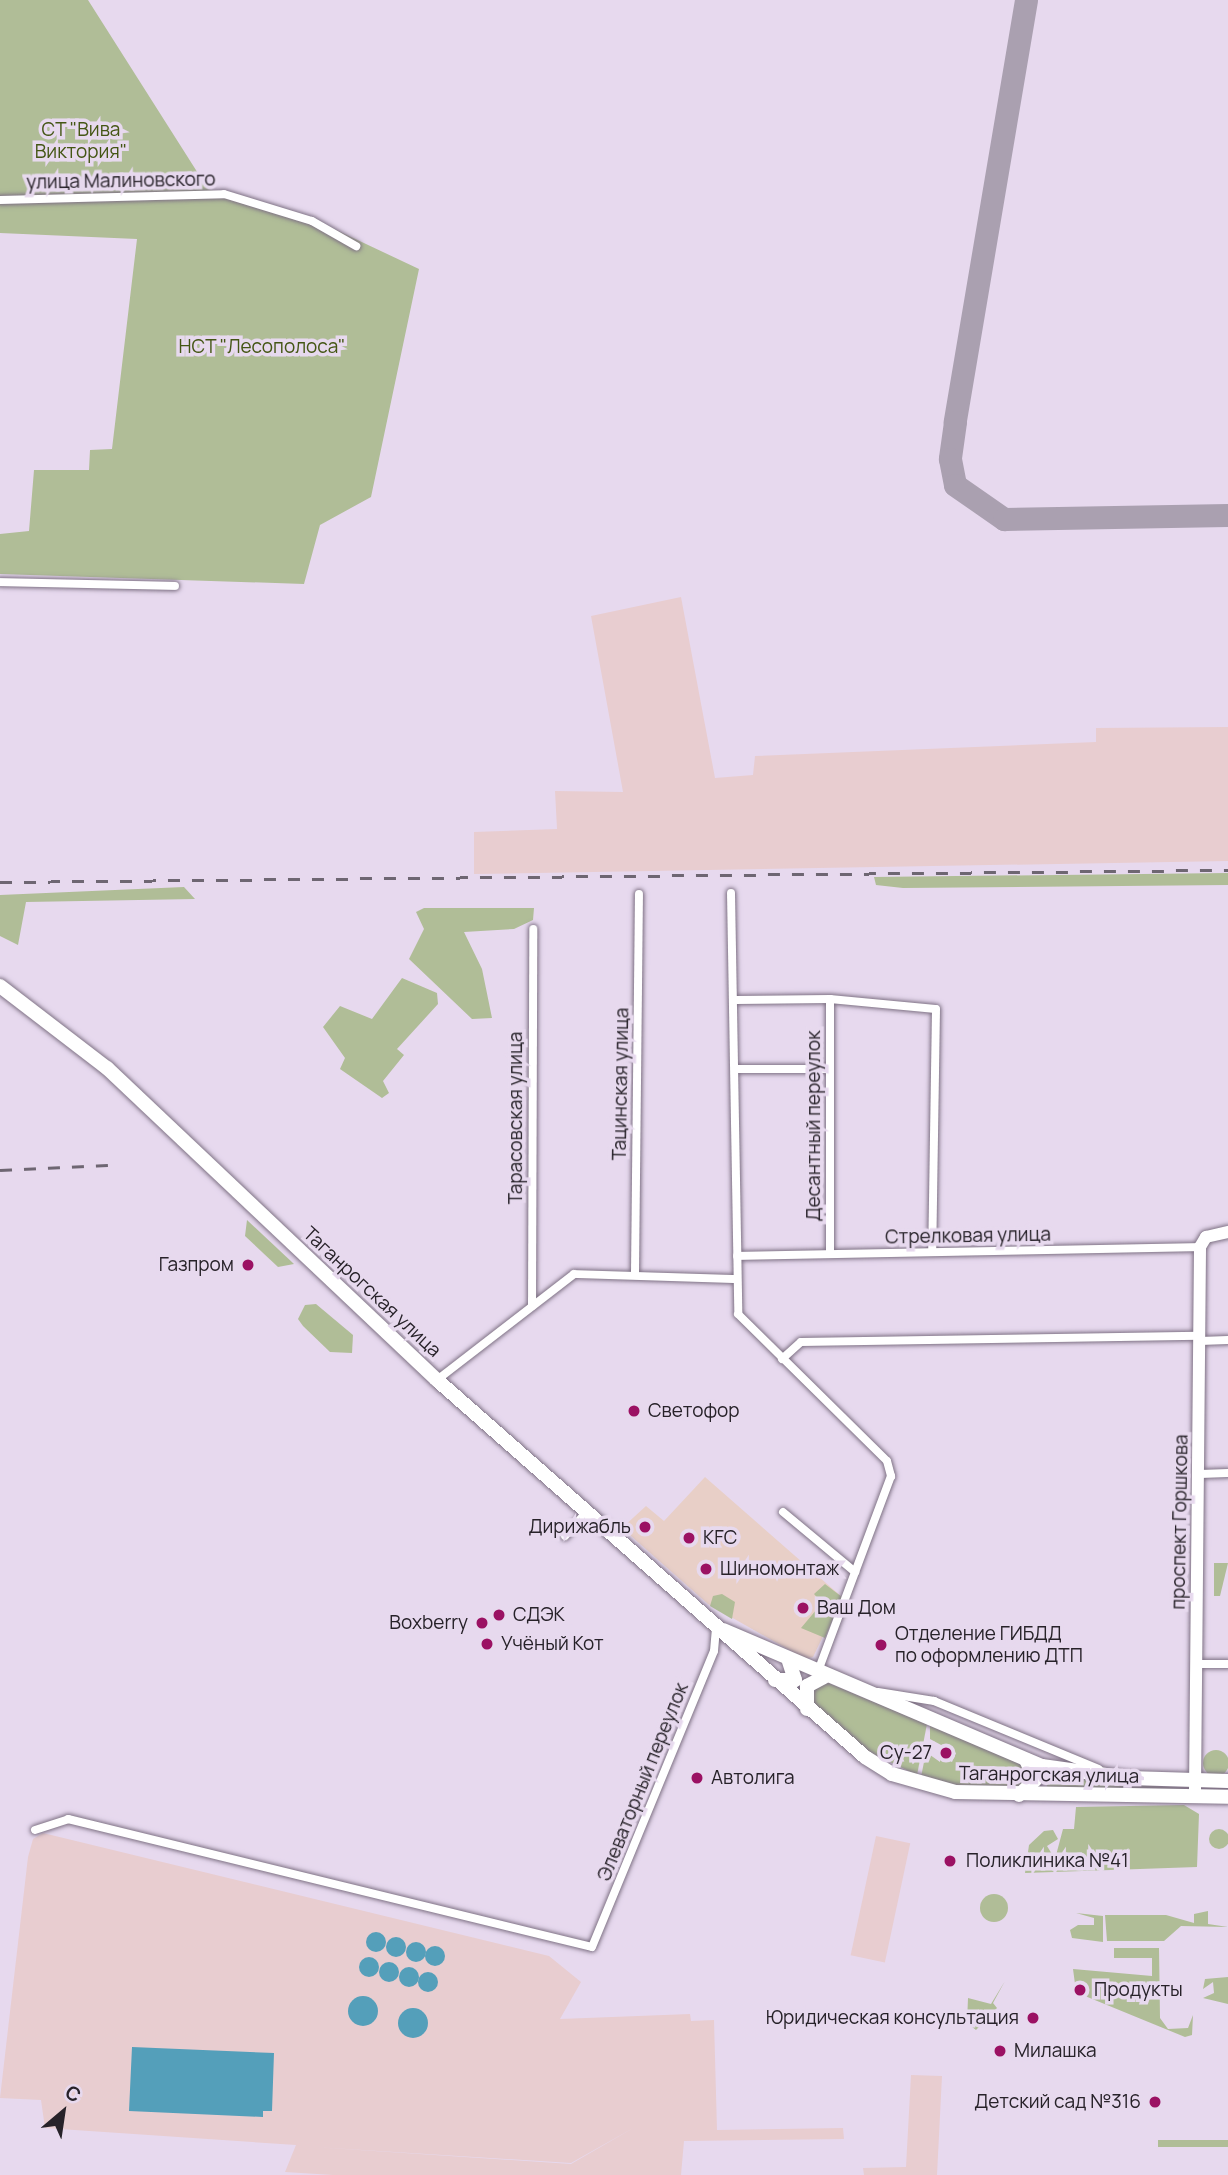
<!DOCTYPE html>
<meta charset="utf-8">
<style>
body{margin:0}
#map{position:relative;width:1228px;height:2175px;overflow:hidden;background:#e7d9ee;font-family:Manrope,sans-serif}
div>[style]{position:absolute}
.commercial>*{inset:0;background:#e8cfc7}
.industrial>*{inset:0;background:#e8cdd0;transform-origin:0 0}
.green>*{inset:0;background:#b0bd97;transform-origin:0 0}
.round{border-radius:50%}
.water>*{inset:0;background:#549fba}
.taxiway>*{height:23px;margin:-11.5px;padding:0 11.5px;transform-origin:11.5px;border-radius:11.5px;background:#aaa0b0}
.roads{filter:drop-shadow(0 0 2px #7f7285) drop-shadow(0 0 2px #7f7285)}
.street>*{height:8px;margin:-4px;padding:0 4px;transform-origin:4px;border-radius:4px;background:#fff}
.secondary>*{height:12px;margin:-6px;padding:0 6px;transform-origin:6px;border-radius:6px;background:#fff}
.primary>*{height:14px;margin:-7px;padding:0 7px;transform-origin:7px;border-radius:7px;background:#fff}
.rail>*{height:2.5px;margin-top:-1.25px;transform-origin:0;background:repeating-linear-gradient(90deg,#6e6672 0 12px,transparent 0 24px)}
.dots>*{width:19px;height:19px;translate:-50% -50%;box-sizing:border-box;border:4px solid #e7d9ee;border-radius:50%}
span{translate:-50% -50%;white-space:nowrap;text-align:center;line-height:1.15;-webkit-text-stroke:7px #e7d9ee;paint-order:stroke}
.park-label{font-size:19px;color:#445614}
.street-label{font-size:19px;color:#272229}
.poi-label{font-size:19px;color:#272229}
.right{translate:-100% -50%;text-align:right}
.left{translate:0 -50%;text-align:left}
.north{position:absolute;left:28px;top:2077px;width:70px;height:70px;-webkit-text-stroke:5px #e7d9ee;paint-order:stroke;rotate:29deg;font-size:19px;font-weight:700;line-height:28px;text-align:center;color:#272229}
.north::after{content:'';display:block;margin:auto;width:24px;height:32px;background:#272229;clip-path:polygon(50% 0,100% 100%,50% 72%,0 100%)}
</style>
<div id="map">
<div class="commercial">
<i style="clip-path:polygon(705px 1477px,842px 1597px,813px 1657px,805px 1659px,708px 1604px,622px 1528px,646px 1506px,664px 1521px)"></i>
</div>
<div class="industrial">
<i style="clip-path:polygon(681px 597px,715px 778px,753px 775px,755px 756px,1096px 742px,1096px 728px,1228px 727px,1228px 861px,474px 874px,474px 832px,557px 829px,555px 791px,623px 792px,591px 616px)"></i>
<i style="clip-path:polygon(evenodd,43px 1833px,549px 1956px,581px 1982px,560px 2019px,690px 2014px,691px 2021px,714px 2020px,717px 2130px,843px 2128px,844px 2139px,684px 2141px,681px 2175px,333px 2175px,285px 2172px,296px 2145px,45px 2128px,41px 2100px,0 2098px,28px 1857px,33px 1839px,43px 1833px,635px 2127px,571px 2164px,314px 2147px,571px 2163px,635px 2127px)"></i>
<i style="left:876px;top:1836px;width:35px;height:122px;rotate:12deg"></i>
<i style="clip-path:polygon(911px 2075px,942px 2076px,937px 2175px,864px 2175px,863px 2168px,906px 2167px)"></i>
</div>
<div class="green">
<i style="clip-path:polygon(0 0,88px 0,208px 189px,313px 219px,419px 269px,371px 497px,320px 525px,304px 584px,0 574px,0 534px,29px 531px,34px 470px,89px 470px,90px 450px,112px 449px,137px 239px,0 233px)"></i>
<i style="clip-path:polygon(1228px 873px,1228px 885px,903px 888px,876px 885px,874px 877px)"></i>
<i style="clip-path:polygon(184px 887px,195px 899px,26px 902px,18px 945px,0 936px,0 895px)"></i>
<i style="clip-path:polygon(424px 908px,534px 908px,533px 920px,514px 929px,464px 932px,482px 969px,492px 1018px,472px 1019px,409px 959px,424px 929px,416px 912px)"></i>
<i style="clip-path:polygon(402px 978px,437px 993px,438px 1004px,397px 1049px,404px 1055px,383px 1081px,389px 1093px,382px 1098px,340px 1069px,345px 1058px,323px 1027px,340px 1006px,372px 1019px)"></i>
<i style="clip-path:polygon(247px 1220px,294px 1264px,278px 1267px,245px 1236px)"></i>
<i style="clip-path:polygon(316px 1304px,353px 1335px,352px 1353px,330px 1352px,303px 1326px,298px 1319px,305px 1305px)"></i>
<i style="clip-path:polygon(1214px 1563px,1228px 1563px,1220px 1596px,1214px 1596px)"></i>
<i style="clip-path:polygon(825px 1584px,842px 1597px,825px 1638px,801px 1628px,822px 1603px,814px 1594px)"></i>
<i style="clip-path:polygon(722px 1594px,735px 1602px,732px 1619px,710px 1606px,713px 1596px)"></i>
<i style="clip-path:polygon(826px 1682px,927px 1724px,917px 1775px,867px 1751px,809px 1700px,809px 1688px)"></i>
<i style="clip-path:polygon(930px 1725px,1029px 1767px,1027px 1787px,955px 1785px,921px 1777px,926px 1752px,940px 1762px,940px 1757px,952px 1762px,956px 1753px,930px 1739px)"></i>
<i class="round" style="left:1203px;top:1750px;width:26px;height:26px"></i>
<i style="clip-path:polygon(1055px 1774px,1127px 1784px,1189px 1789px,1048px 1789px,1045px 1780px)"></i>
<i style="clip-path:polygon(1184px 1805px,1199px 1814px,1197px 1867px,1025px 1873px,1029px 1845px,1044px 1831px,1053px 1830px,1058px 1839px,1047px 1846px,1055px 1859px,1063px 1829px,1074px 1829px,1076px 1807px)"></i>
<i class="round" style="left:1209px;top:1829px;width:20px;height:20px"></i>
<i class="round" style="left:980px;top:1894px;width:28px;height:28px"></i>
<i style="clip-path:polygon(1208px 1911px,1208px 1924px,1228px 1927px,1181px 1926px,1164px 1941px,1107px 1941px,1105px 1915px,1166px 1915px,1194px 1923px,1194px 1914px)"></i>
<i style="clip-path:polygon(1076px 1913px,1103px 1916px,1103px 1942px,1072px 1938px,1070px 1930px,1078px 1925px,1094px 1925px,1094px 1918px)"></i>
<i style="clip-path:polygon(1114px 1948px,1159px 1948px,1160px 2018px,1168px 2029px,1188px 2028px,1193px 2015px,1192px 2035px,1185px 2037px,1085px 1996px,1088px 1989px,1075px 1984px,1073px 1969px,1152px 1976px,1152px 1958px,1114px 1958px)"></i>
<i style="clip-path:polygon(1228px 1977px,1228px 2004px,1203px 1998px,1214px 1993px,1213px 1982px,1203px 1989px,1205px 1979px)"></i>
<i style="clip-path:polygon(1005px 1981px,993px 2003px,997px 2008px,976px 2030px,967px 2023px,968px 1998px,991px 2004px)"></i>
<i style="left:1158px;top:2140px;width:70px;height:7px"></i>
</div>
<div class="water">
<i class="round" style="left:366px;top:1932px;width:20px;height:20px"></i>
<i class="round" style="left:386px;top:1937px;width:20px;height:20px"></i>
<i class="round" style="left:406px;top:1942px;width:20px;height:20px"></i>
<i class="round" style="left:425px;top:1946px;width:20px;height:20px"></i>
<i class="round" style="left:359px;top:1957px;width:20px;height:20px"></i>
<i class="round" style="left:379px;top:1962px;width:20px;height:20px"></i>
<i class="round" style="left:399px;top:1967px;width:20px;height:20px"></i>
<i class="round" style="left:418px;top:1972px;width:20px;height:20px"></i>
<i class="round" style="left:348px;top:1996px;width:30px;height:30px"></i>
<i class="round" style="left:398px;top:2008px;width:30px;height:30px"></i>
<i style="clip-path:polygon(132px 2047px,274px 2053px,272px 2111px,263px 2111px,263px 2117px,129px 2111px)"></i>
</div>
<div class="taxiway">
<i style="left:1026px;top:0;width:428px;rotate:99.6deg"></i>
<i style="left:955px;top:422px;width:37px;rotate:98deg"></i>
<i style="left:950px;top:459px;width:26px;rotate:79deg"></i>
<i style="left:955px;top:485px;width:60px;rotate:34.8deg"></i>
<i style="left:1004px;top:519px;width:224px;rotate:-1deg"></i>
</div>
<div class="roads">
<div class="street">
<i style="left:0;top:200px;width:224px;rotate:-1.5deg"></i>
<i style="left:224px;top:194px;width:92px;rotate:17.1deg"></i>
<i style="left:312px;top:221px;width:51px;rotate:29.6deg"></i>
<i style="left:0;top:582px;width:175px;rotate:1.3deg"></i>
<i style="left:731px;top:893px;width:421px;rotate:89deg"></i>
<i style="left:738px;top:1314px;width:209px;rotate:44.6deg"></i>
<i style="left:887px;top:1461px;width:16px;rotate:75deg"></i>
<i style="left:891px;top:1476px;width:211px;rotate:110.5deg"></i>
<i style="left:736px;top:1000px;width:94px;rotate:-0.6deg"></i>
<i style="left:830px;top:999px;width:106px;rotate:5.4deg"></i>
<i style="left:936px;top:1009px;width:243px;rotate:90.9deg"></i>
<i style="left:738px;top:1069px;width:92px"></i>
<i style="left:830px;top:1254px;width:255px;rotate:-90deg"></i>
<i style="left:737px;top:1256px;width:463px;rotate:-1.1deg"></i>
<i style="left:635px;top:1273px;width:379px;rotate:-89.4deg"></i>
<i style="left:532px;top:1306px;width:377px;rotate:-89.8deg"></i>
<i style="left:1200px;top:1341px;width:28px;rotate:-2deg"></i>
<i style="left:782px;top:1359px;width:25px;rotate:-42deg"></i>
<i style="left:801px;top:1342px;width:398px;rotate:-0.9deg"></i>
<i style="left:437px;top:1380px;width:173px;rotate:-37.7deg"></i>
<i style="left:574px;top:1274px;width:163px;rotate:1.8deg"></i>
<i style="left:1200px;top:1474px;width:28px;rotate:-2deg"></i>
<i style="left:783px;top:1512px;width:94px;rotate:39.8deg"></i>
<i style="left:565px;top:1536px;width:31px;rotate:-48deg"></i>
<i style="left:1197px;top:1664px;width:31px"></i>
<i style="left:878px;top:1692px;width:57px;rotate:9.1deg"></i>
<i style="left:934px;top:1701px;width:178px;rotate:22.4deg"></i>
<i style="left:35px;top:1830px;width:35px;rotate:-18deg"></i>
<i style="left:68px;top:1819px;width:539px;rotate:13.73deg"></i>
<i style="left:592px;top:1947px;width:320px;rotate:-67.6deg"></i>
<i style="left:714px;top:1651px;width:24px;rotate:-85deg"></i>
</div>
<div class="secondary">
<i style="left:1195px;top:1790px;width:543px;rotate:-89.47deg"></i>
<i style="left:1200px;top:1247px;width:12px;rotate:-59deg"></i>
<i style="left:1206px;top:1237px;width:23px;rotate:-13deg"></i>
</div>
<div class="primary">
<i style="left:0;top:986px;width:135px;rotate:37.5deg"></i>
<i style="left:107px;top:1068px;width:454px;rotate:43.4deg"></i>
<i style="left:437px;top:1380px;width:570px;rotate:41.37deg"></i>
<i style="left:865px;top:1757px;width:32px;rotate:32deg"></i>
<i style="left:892px;top:1774px;width:66px;rotate:15.9deg"></i>
<i style="left:955px;top:1792px;width:273px;rotate:1deg"></i>
<i style="left:723px;top:1630px;width:347px;rotate:23.1deg"></i>
<i style="left:1042px;top:1766px;width:88px;rotate:7.9deg"></i>
<i style="left:1129px;top:1778px;width:99px;rotate:1.7deg"></i>
<i style="left:775px;top:1680px;width:20px"></i>
<i style="left:795px;top:1680px;width:20px;rotate:-108deg"></i>
<i style="left:807px;top:1709px;width:23px;rotate:-90deg"></i>
<i style="left:807px;top:1686px;width:19px;rotate:-28deg"></i>
<i style="left:1019px;top:1795px;width:22px;rotate:-43deg"></i>
<i style="left:1035px;top:1780px;width:22px;rotate:-114deg"></i>
</div>
</div>
<div class="rail">
<i style="left:0;top:882px;width:1228px;rotate:-0.56deg"></i>
<i style="left:0;top:1170px;width:108px;rotate:-2.7deg"></i>
</div>
<div class="dots">
<i style="left:248px;top:1265px;background:#9b1163"></i>
<i style="left:634px;top:1411px;background:#9b1163"></i>
<i style="left:645px;top:1527px;background:#9b1163"></i>
<i style="left:689px;top:1538px;background:#9b1163"></i>
<i style="left:706px;top:1569px;background:#9b1163"></i>
<i style="left:803px;top:1608px;background:#9b1163"></i>
<i style="left:499px;top:1615px;background:#9b1163"></i>
<i style="left:482px;top:1623px;background:#9b1163"></i>
<i style="left:487px;top:1644px;background:#9b1163"></i>
<i style="left:881px;top:1645px;background:#9b1163"></i>
<i style="left:946px;top:1753px;background:#9b1163"></i>
<i style="left:697px;top:1778px;background:#9b1163"></i>
<i style="left:950px;top:1861px;background:#9b1163"></i>
<i style="left:1080px;top:1990px;background:#9b1163"></i>
<i style="left:1033px;top:2018px;background:#9b1163"></i>
<i style="left:1000px;top:2051px;background:#9b1163"></i>
<i style="left:1155px;top:2102px;background:#9b1163"></i>
</div>
<div class="park-label">
<span style="left:81px;top:141px">СТ "Вива<br>Виктория"</span>
<span style="left:262px;top:347px">НСТ "Лесополоса"</span>
</div>
<div class="street-label">
<span style="left:121px;top:181px;rotate:-1deg">улица Малиновского</span>
<span style="left:621px;top:1084px;rotate:-89deg">Тацинская улица</span>
<span style="left:516px;top:1118px;rotate:-90deg">Тарасовская улица</span>
<span style="left:814px;top:1126px;rotate:-90deg">Десантный переулок</span>
<span style="left:968px;top:1236px;rotate:-1deg">Стрелковая улица</span>
<span style="left:372px;top:1292px;rotate:43deg">Таганрогская улица</span>
<span style="left:1180px;top:1522px;rotate:-89deg">проспект Горшкова</span>
<span style="left:1049px;top:1775px;rotate:1deg">Таганрогская улица</span>
<span style="left:643px;top:1782px;rotate:-68deg">Элеваторный переулок</span>
</div>
<div class="poi-label">
<span class="right" style="left:234px;top:1265px">Газпром</span>
<span class="left" style="left:648px;top:1411px">Светофор</span>
<span class="right" style="left:631px;top:1527px">Дирижабль</span>
<span class="left" style="left:703px;top:1538px">KFC</span>
<span class="left" style="left:720px;top:1569px">Шиномонтаж</span>
<span class="left" style="left:817px;top:1608px">Ваш Дом</span>
<span class="left" style="left:513px;top:1615px">СДЭК</span>
<span class="right" style="left:468px;top:1623px">Boxberry</span>
<span class="left" style="left:895px;top:1645px">Отделение ГИБДД<br>по оформлению ДТП</span>
<span class="left" style="left:501px;top:1644px">Учёный Кот</span>
<span class="right" style="left:932px;top:1753px">Су-27</span>
<span class="left" style="left:711px;top:1778px">Автолига</span>
<span class="left" style="left:966px;top:1861px">Поликлиника №41</span>
<span class="left" style="left:1094px;top:1990px">Продукты</span>
<span class="right" style="left:1019px;top:2018px">Юридическая консультация</span>
<span class="left" style="left:1014px;top:2051px">Милашка</span>
<span class="right" style="left:1141px;top:2102px">Детский сад №316</span>
</div>
<div class="north">С</div>
</div>
